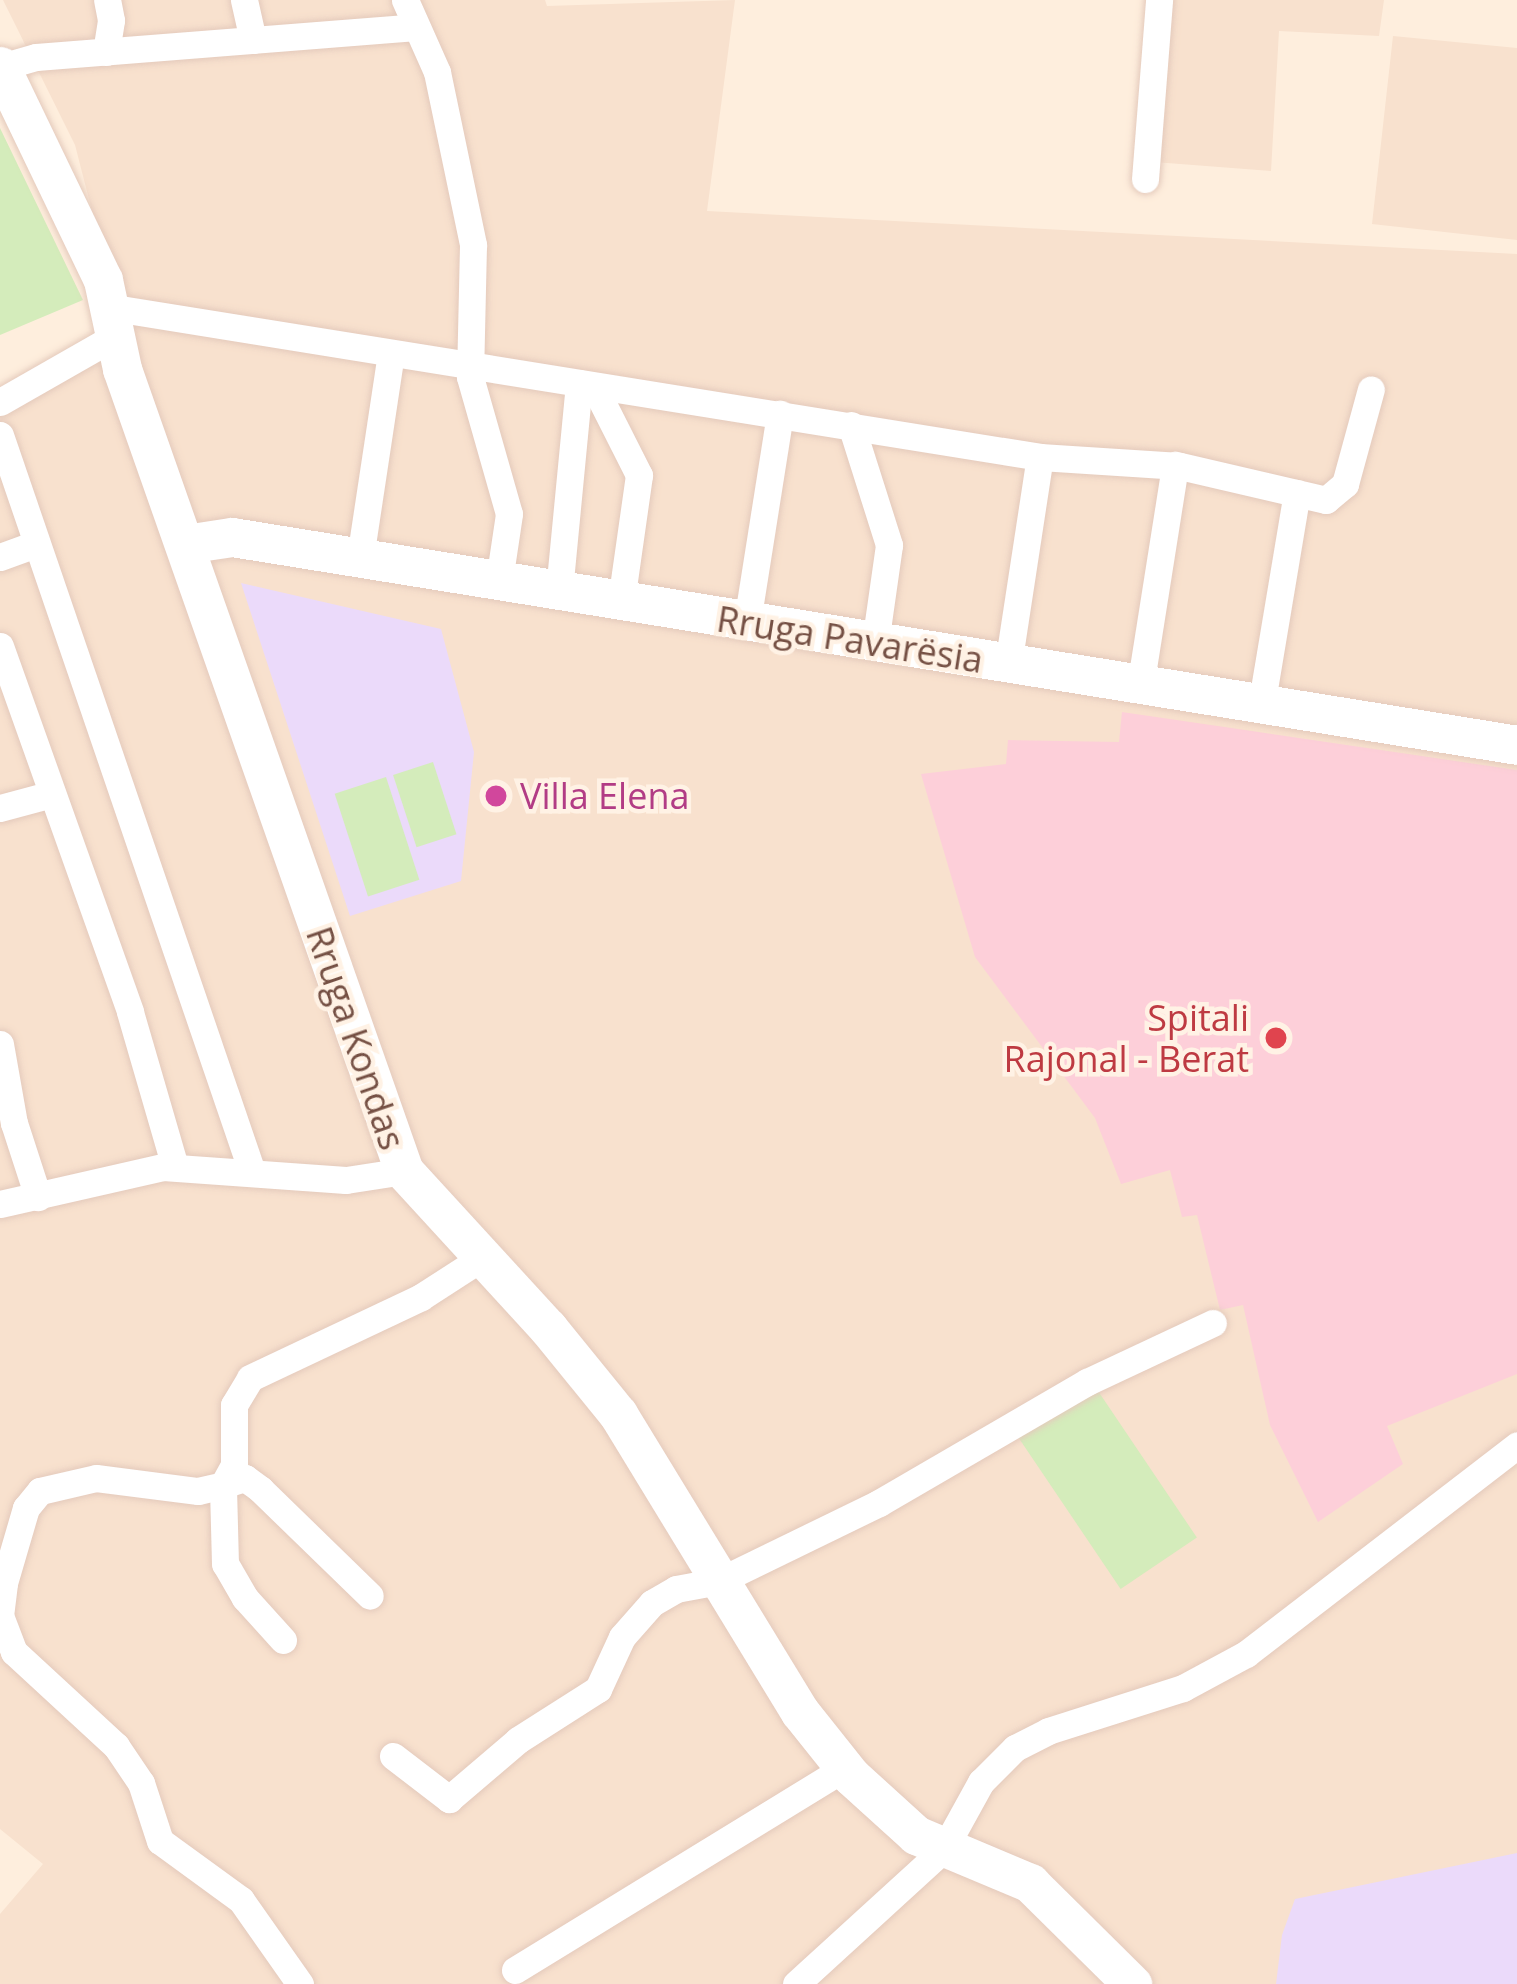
<!DOCTYPE html>
<meta charset="utf-8">
<style>
body{margin:0}
#map{position:relative;width:1517px;height:1984px;overflow:hidden;background:#feeedd;font-family:"Open Sans",sans-serif}
div>[style]{position:absolute}
.residential>*{inset:0;background:#f8e1ce}
.education>*{inset:0;background:#ebdafa}
.medical>*{inset:0;background:#fdcfd9}
.green>*{inset:0;background:#d4ecbb;transform-origin:0 0}
.roads{filter:drop-shadow(0 0 3px #e4cabc) drop-shadow(0 0 3px #e4cabc)}
.street>*{height:27px;margin:-13.5px;padding:0 13.5px;transform-origin:13.5px;border-radius:13.5px;background:#fff}
.secondary>*{height:39px;margin:-19.5px;padding:0 19.5px;transform-origin:19.5px;border-radius:19.5px;background:#fff}
.dots>*{width:33px;height:33px;translate:-50% -50%;box-sizing:border-box;border:6px solid #fff2e5;border-radius:50%}
span{translate:-50% -50%;white-space:nowrap;text-align:center;line-height:1.15;-webkit-text-stroke:9px #fff2e5;paint-order:stroke}
.street-label{font-size:36px;color:#755044}
.hotel-label{font-size:36px;color:#b23c85}
.left{translate:0 -50%;text-align:left}
.health-label{font-size:36px;color:#be3a42}
.right{translate:-100% -50%;text-align:right}
</style>
<div id="map">
<div class="residential">
<i style="clip-path:polygon(3px 0,545px 0,547px 6px,735px 0,707px 211px,1517px 254px,1517px 1984px,0 1984px,0 1914px,43px 1864px,0 1829px,0 410px,124px 335px,75px 145px)"></i>
<i style="clip-path:polygon(1151px 0,1384px 0,1379px 36px,1279px 31px,1271px 171px,1141px 161px)"></i>
<i style="clip-path:polygon(1393px 36px,1517px 48px,1517px 240px,1372px 224px)"></i>
</div>
<div class="education">
<i style="clip-path:polygon(241px 583px,441px 629px,474px 752px,461px 881px,350px 916px)"></i>
<i style="clip-path:polygon(1517px 1853px,1517px 1984px,1276px 1984px,1282px 1935px,1295px 1899px)"></i>
</div>
<div class="medical">
<i style="clip-path:polygon(1122px 712px,1517px 770px,1517px 1374px,1387px 1426px,1403px 1464px,1318px 1522px,1270px 1425px,1243px 1305px,1220px 1310px,1197px 1215px,1182px 1217px,1170px 1170px,1121px 1184px,1095px 1118px,975px 957px,921px 774px,1006px 764px,1008px 740px,1119px 742px)"></i>
</div>
<div class="green">
<i style="clip-path:polygon(0 128px,83px 300px,0 335px)"></i>
<i style="left:433px;top:762px;width:76px;height:42px;rotate:72deg"></i>
<i style="left:386px;top:777px;width:108px;height:54px;rotate:72deg"></i>
<i style="left:1094px;top:1385px;width:184px;height:92px;rotate:56deg"></i>
</div>
<div class="roads">
<div class="street">
<i style="left:244px;top:0;width:41px;rotate:77.3deg"></i>
<i style="left:405px;top:0;width:79px;rotate:66deg"></i>
<i style="left:437px;top:72px;width:177px;rotate:78.2deg"></i>
<i style="left:473px;top:245px;width:132px;rotate:91.3deg"></i>
<i style="left:470px;top:377px;width:142px;rotate:74.1deg"></i>
<i style="left:509px;top:514px;width:68px;rotate:98.5deg"></i>
<i style="left:106px;top:52px;width:32px;rotate:-81deg"></i>
<i style="left:111px;top:20px;width:20px;rotate:-101deg"></i>
<i style="left:1px;top:67px;width:36px;rotate:-16deg"></i>
<i style="left:36px;top:57px;width:378px;rotate:-4.5deg"></i>
<i style="left:1145px;top:179px;width:180px;rotate:-85.5deg"></i>
<i style="left:108px;top:307px;width:944px;rotate:9.14deg"></i>
<i style="left:1040px;top:457px;width:140px;rotate:3.7deg"></i>
<i style="left:1180px;top:466px;width:150px;rotate:13.1deg"></i>
<i style="left:1326px;top:500px;width:25px;rotate:-40deg"></i>
<i style="left:1345px;top:484px;width:98px;rotate:-74.7deg"></i>
<i style="left:594px;top:386px;width:100px;rotate:63.2deg"></i>
<i style="left:639px;top:475px;width:127px;rotate:98.1deg"></i>
<i style="left:0;top:402px;width:129px;rotate:-29.7deg"></i>
<i style="left:851px;top:425px;width:126px;rotate:72.4deg"></i>
<i style="left:889px;top:545px;width:99px;rotate:98.1deg"></i>
<i style="left:0;top:435px;width:779px;rotate:71.12deg"></i>
<i style="left:0;top:557px;width:38px;rotate:-20deg"></i>
<i style="left:360px;top:558px;width:206px;rotate:-81.4deg"></i>
<i style="left:559px;top:591px;width:209px;rotate:-84.5deg"></i>
<i style="left:747px;top:622px;width:211px;rotate:-81deg"></i>
<i style="left:0;top:646px;width:388px;rotate:70.4deg"></i>
<i style="left:130px;top:1012px;width:161px;rotate:73.8deg"></i>
<i style="left:1008px;top:665px;width:210px;rotate:-81.3deg"></i>
<i style="left:1140px;top:687px;width:225px;rotate:-81deg"></i>
<i style="left:1261px;top:707px;width:217px;rotate:-80.5deg"></i>
<i style="left:0;top:808px;width:54px;rotate:-15.1deg"></i>
<i style="left:0;top:1044px;width:80px;rotate:80deg"></i>
<i style="left:14px;top:1123px;width:78px;rotate:72deg"></i>
<i style="left:0;top:1204px;width:167px;rotate:-12.8deg"></i>
<i style="left:163px;top:1167px;width:183px;rotate:4.1deg"></i>
<i style="left:346px;top:1180px;width:59px;rotate:-8.8deg"></i>
<i style="left:283px;top:1640px;width:57px;rotate:-132.1deg"></i>
<i style="left:245px;top:1598px;width:39px;rotate:-120deg"></i>
<i style="left:225px;top:1564px;width:79px;rotate:-91.5deg"></i>
<i style="left:223px;top:1485px;width:23px;rotate:-18deg"></i>
<i style="left:245px;top:1478px;width:19px;rotate:36deg"></i>
<i style="left:260px;top:1489px;width:153px;rotate:44.2deg"></i>
<i style="left:393px;top:1756px;width:71px;rotate:37.5deg"></i>
<i style="left:449px;top:1799px;width:91px;rotate:-40.5deg"></i>
<i style="left:518px;top:1740px;width:95px;rotate:-32.5deg"></i>
<i style="left:598px;top:1689px;width:57px;rotate:-65.2deg"></i>
<i style="left:622px;top:1637px;width:45px;rotate:-48.6deg"></i>
<i style="left:652px;top:1603px;width:28px;rotate:-30deg"></i>
<i style="left:676px;top:1589px;width:44px;rotate:-10.5deg"></i>
<i style="left:719px;top:1581px;width:178px;rotate:-26deg"></i>
<i style="left:879px;top:1503px;width:241px;rotate:-30.2deg"></i>
<i style="left:1087px;top:1382px;width:139px;rotate:-25.1deg"></i>
<i style="left:515px;top:1970px;width:386px;rotate:-31.5deg"></i>
<i style="left:300px;top:1984px;width:103px;rotate:-125.1deg"></i>
<i style="left:241px;top:1900px;width:100px;rotate:-143.9deg"></i>
<i style="left:160px;top:1841px;width:61px;rotate:-108.1deg"></i>
<i style="left:141px;top:1783px;width:45px;rotate:-124deg"></i>
<i style="left:116px;top:1746px;width:139px;rotate:-137.3deg"></i>
<i style="left:14px;top:1652px;width:39px;rotate:-111deg"></i>
<i style="left:0;top:1616px;width:33px;rotate:-83deg"></i>
<i style="left:4px;top:1583px;width:78px;rotate:-73.7deg"></i>
<i style="left:26px;top:1508px;width:22px;rotate:-51deg"></i>
<i style="left:40px;top:1491px;width:57px;rotate:-13.1deg"></i>
<i style="left:96px;top:1478px;width:103px;rotate:7.3deg"></i>
<i style="left:198px;top:1491px;width:26px;rotate:-13deg"></i>
<i style="left:223px;top:1485px;width:23px;rotate:-61deg"></i>
<i style="left:234px;top:1465px;width:60px;rotate:-90deg"></i>
<i style="left:234px;top:1405px;width:31px;rotate:-59deg"></i>
<i style="left:250px;top:1378px;width:189px;rotate:-25.3deg"></i>
<i style="left:421px;top:1297px;width:70px;rotate:-32.8deg"></i>
<i style="left:796px;top:1984px;width:200px;rotate:-42.4deg"></i>
<i style="left:944px;top:1849px;width:77px;rotate:-61.1deg"></i>
<i style="left:981px;top:1782px;width:48px;rotate:-45deg"></i>
<i style="left:1015px;top:1748px;width:37px;rotate:-27deg"></i>
<i style="left:1048px;top:1731px;width:142px;rotate:-17.7deg"></i>
<i style="left:1183px;top:1688px;width:72px;rotate:-28.4deg"></i>
<i style="left:1246px;top:1654px;width:342px;rotate:-37.6deg"></i>
</div>
<div class="secondary">
<i style="left:0;top:66px;width:237px;rotate:64.3deg"></i>
<i style="left:103px;top:280px;width:91px;rotate:77.9deg"></i>
<i style="left:122px;top:369px;width:850px;rotate:70.63deg"></i>
<i style="left:404px;top:1171px;width:213px;rotate:47.5deg"></i>
<i style="left:548px;top:1328px;width:111px;rotate:50.9deg"></i>
<i style="left:618px;top:1414px;width:349px;rotate:58.6deg"></i>
<i style="left:800px;top:1712px;width:82px;rotate:51.4deg"></i>
<i style="left:851px;top:1776px;width:88px;rotate:42.2deg"></i>
<i style="left:916px;top:1835px;width:124px;rotate:22.8deg"></i>
<i style="left:1030px;top:1883px;width:144px;rotate:44.7deg"></i>
<i style="left:185px;top:544px;width:48px;rotate:-8.5deg"></i>
<i style="left:232px;top:537px;width:1302px;rotate:9.19deg"></i>
</div>
</div>
<div class="dots">
<i style="left:496px;top:796px;background:#d1479c"></i>
<i style="left:1276px;top:1038px;background:#e0444e"></i>
</div>
<div class="street-label">
<span style="left:850px;top:639px;rotate:9deg">Rruga Pavarësia</span>
<span style="left:356px;top:1038px;rotate:71deg">Rruga Kondas</span>
</div>
<div class="hotel-label">
<span class="left" style="left:520px;top:796px">Villa Elena</span>
</div>
<div class="health-label">
<span class="right" style="left:1249px;top:1038px">Spitali<br>Rajonal - Berat</span>
</div>
</div>
